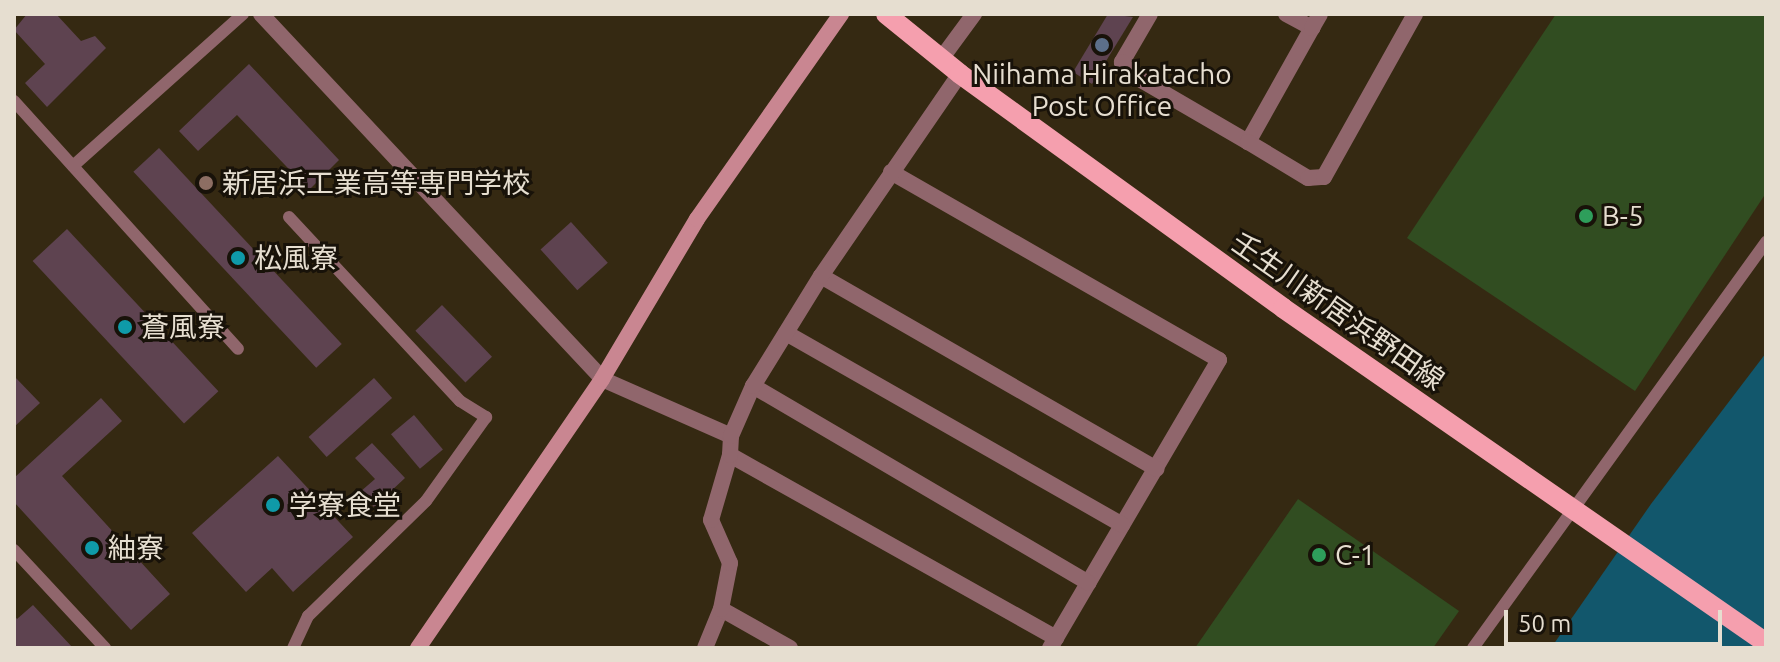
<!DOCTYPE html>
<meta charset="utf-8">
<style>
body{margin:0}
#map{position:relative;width:1780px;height:662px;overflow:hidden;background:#352912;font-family:Ubuntu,"Noto Sans JP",sans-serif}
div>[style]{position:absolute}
.green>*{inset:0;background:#314d21}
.water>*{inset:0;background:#12576c}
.building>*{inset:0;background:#5e4350;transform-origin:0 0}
.lane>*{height:12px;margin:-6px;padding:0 6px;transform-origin:6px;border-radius:6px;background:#90666c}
.street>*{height:16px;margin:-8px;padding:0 8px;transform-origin:8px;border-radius:8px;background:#90666c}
.secondary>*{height:16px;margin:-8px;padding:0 8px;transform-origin:8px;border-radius:8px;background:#c98691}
.primary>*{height:20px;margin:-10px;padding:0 10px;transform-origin:10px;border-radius:10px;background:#f59fae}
.primary-bridge>*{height:20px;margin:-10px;padding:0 10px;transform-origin:10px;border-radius:10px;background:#f59fae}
.dots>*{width:22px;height:22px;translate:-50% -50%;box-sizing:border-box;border:4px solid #181209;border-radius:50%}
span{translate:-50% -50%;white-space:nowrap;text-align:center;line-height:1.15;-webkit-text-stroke:6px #181209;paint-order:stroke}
.poi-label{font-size:28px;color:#e6ded0}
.left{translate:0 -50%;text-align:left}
.street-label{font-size:28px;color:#e6ded0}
.frame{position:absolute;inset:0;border:16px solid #e6ded0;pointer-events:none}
.scale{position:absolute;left:1504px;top:610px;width:218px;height:36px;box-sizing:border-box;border:4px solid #e6ded0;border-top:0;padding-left:10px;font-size:24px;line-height:28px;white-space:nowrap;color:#e6ded0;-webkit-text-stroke:6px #181209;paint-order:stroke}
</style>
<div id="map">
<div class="green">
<i style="clip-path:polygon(1556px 14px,1766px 14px,1766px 193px,1635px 391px,1407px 238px)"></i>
<i style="clip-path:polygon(1298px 499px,1459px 611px,1433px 648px,1195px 648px)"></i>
</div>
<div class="water">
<i style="clip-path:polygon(1766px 353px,1766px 648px,1551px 648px,1651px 504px)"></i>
</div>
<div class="building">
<i style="clip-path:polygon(27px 14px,56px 14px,81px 41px,95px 36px,106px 48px,47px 107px,25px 83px,45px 64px,14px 30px)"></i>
<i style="clip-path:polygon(1108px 14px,1133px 17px,1092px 84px,1073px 72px)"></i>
<i style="clip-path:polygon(249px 64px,339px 160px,309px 190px,237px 115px,198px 151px,179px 131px)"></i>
<i style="left:159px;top:148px;width:268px;height:35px;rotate:47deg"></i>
<i style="left:571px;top:222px;width:55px;height:41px;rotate:48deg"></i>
<i style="left:67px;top:229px;width:222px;height:47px;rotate:47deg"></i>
<i style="left:442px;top:305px;width:72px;height:37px;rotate:46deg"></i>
<i style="clip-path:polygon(14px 376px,40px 403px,14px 427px)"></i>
<i style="left:374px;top:378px;width:27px;height:88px;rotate:48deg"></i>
<i style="clip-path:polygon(101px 398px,122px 421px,62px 476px,170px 594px,131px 630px,14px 502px,14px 478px)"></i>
<i style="left:414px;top:415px;width:45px;height:30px;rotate:50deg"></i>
<i style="clip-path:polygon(372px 443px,405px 478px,374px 507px,360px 492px,375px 479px,355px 458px)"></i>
<i style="clip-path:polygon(278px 456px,353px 537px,293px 592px,272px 568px,246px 592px,192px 533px)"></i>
<i style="clip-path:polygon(33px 605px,73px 648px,14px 648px,14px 615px,17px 619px)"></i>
</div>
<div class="lane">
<i style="left:14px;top:101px;width:334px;rotate:47.9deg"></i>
<i style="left:73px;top:166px;width:228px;rotate:-41.8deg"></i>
<i style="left:289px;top:217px;width:251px;rotate:47.1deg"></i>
<i style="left:460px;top:401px;width:31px;rotate:32deg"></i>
<i style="left:486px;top:417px;width:103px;rotate:125.5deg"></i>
<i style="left:426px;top:501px;width:165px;rotate:135.7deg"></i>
<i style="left:308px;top:616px;width:35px;rotate:115deg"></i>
<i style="left:14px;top:550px;width:134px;rotate:47.1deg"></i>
<i style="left:1473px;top:648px;width:501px;rotate:-54.18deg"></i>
</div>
<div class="street">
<i style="left:261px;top:14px;width:500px;rotate:46.9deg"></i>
<i style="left:602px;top:379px;width:141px;rotate:23.8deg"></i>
<i style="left:1150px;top:14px;width:56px;rotate:120.3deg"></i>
<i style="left:1122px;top:62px;width:15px;rotate:53deg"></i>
<i style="left:1131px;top:74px;width:135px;rotate:30.2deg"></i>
<i style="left:1286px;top:14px;width:30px;rotate:28deg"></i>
<i style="left:1312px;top:28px;width:131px;rotate:119.3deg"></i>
<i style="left:1248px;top:142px;width:70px;rotate:31deg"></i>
<i style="left:1308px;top:178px;width:16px;rotate:-4deg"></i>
<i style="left:1324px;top:177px;width:187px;rotate:-60.8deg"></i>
<i style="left:1312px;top:28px;width:16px;rotate:-60deg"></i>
<i style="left:941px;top:59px;width:56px;rotate:-53.7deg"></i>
<i style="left:891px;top:172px;width:378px;rotate:29.8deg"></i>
<i style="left:1219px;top:360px;width:334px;rotate:120.4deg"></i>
<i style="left:821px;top:276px;width:387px;rotate:29.9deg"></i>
<i style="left:786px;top:333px;width:387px;rotate:29.7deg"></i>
<i style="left:753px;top:386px;width:389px;rotate:30.4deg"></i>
<i style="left:730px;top:455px;width:374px;rotate:29.3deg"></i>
<i style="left:705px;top:648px;width:42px;rotate:-67.7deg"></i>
<i style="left:790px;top:648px;width:79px;rotate:-150.5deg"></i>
<i style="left:721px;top:609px;width:47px;rotate:-78.9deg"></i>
<i style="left:730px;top:563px;width:47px;rotate:-113.8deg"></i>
<i style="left:711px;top:520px;width:68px;rotate:-73.7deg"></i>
<i style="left:730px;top:455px;width:19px;rotate:-87deg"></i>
<i style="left:731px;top:436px;width:55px;rotate:-66.3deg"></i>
<i style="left:753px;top:386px;width:129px;rotate:-58.3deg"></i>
<i style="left:821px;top:276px;width:245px;rotate:-55.5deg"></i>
</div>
<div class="secondary">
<i style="left:418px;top:648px;width:326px;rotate:-55.6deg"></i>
<i style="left:602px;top:379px;width:186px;rotate:-59.3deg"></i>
<i style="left:697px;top:219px;width:251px;rotate:-54.9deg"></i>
</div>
<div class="primary">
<i style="left:886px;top:14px;width:95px;rotate:39deg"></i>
<i style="left:960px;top:74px;width:399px;rotate:35.9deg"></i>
</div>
<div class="primary-bridge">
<i style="left:1283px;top:308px;width:588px;rotate:34.74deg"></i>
</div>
<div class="dots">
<i style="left:1102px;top:45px;background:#5c6f8a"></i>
<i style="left:206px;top:183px;background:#8d6e63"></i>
<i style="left:1586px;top:216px;background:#2e9e5b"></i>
<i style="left:238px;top:258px;background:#0f9aa8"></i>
<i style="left:125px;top:327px;background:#0f9aa8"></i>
<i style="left:273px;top:505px;background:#0f9aa8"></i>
<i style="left:92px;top:548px;background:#0f9aa8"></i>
<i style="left:1319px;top:555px;background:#2e9e5b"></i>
</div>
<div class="poi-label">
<span style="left:1102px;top:90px">Niihama Hirakatacho<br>Post Office</span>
<span class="left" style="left:222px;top:183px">新居浜工業高等専門学校</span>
<span class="left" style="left:1602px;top:216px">B-5</span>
<span class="left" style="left:254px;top:258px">松風寮</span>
<span class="left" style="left:141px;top:327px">蒼風寮</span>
<span class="left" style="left:289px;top:505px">学寮食堂</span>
<span class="left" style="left:108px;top:548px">紬寮</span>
<span class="left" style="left:1335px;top:555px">C-1</span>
</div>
<div class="street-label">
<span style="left:1338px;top:311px;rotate:35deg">壬生川新居浜野田線</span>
</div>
<div class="frame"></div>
<div class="scale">50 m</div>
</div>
